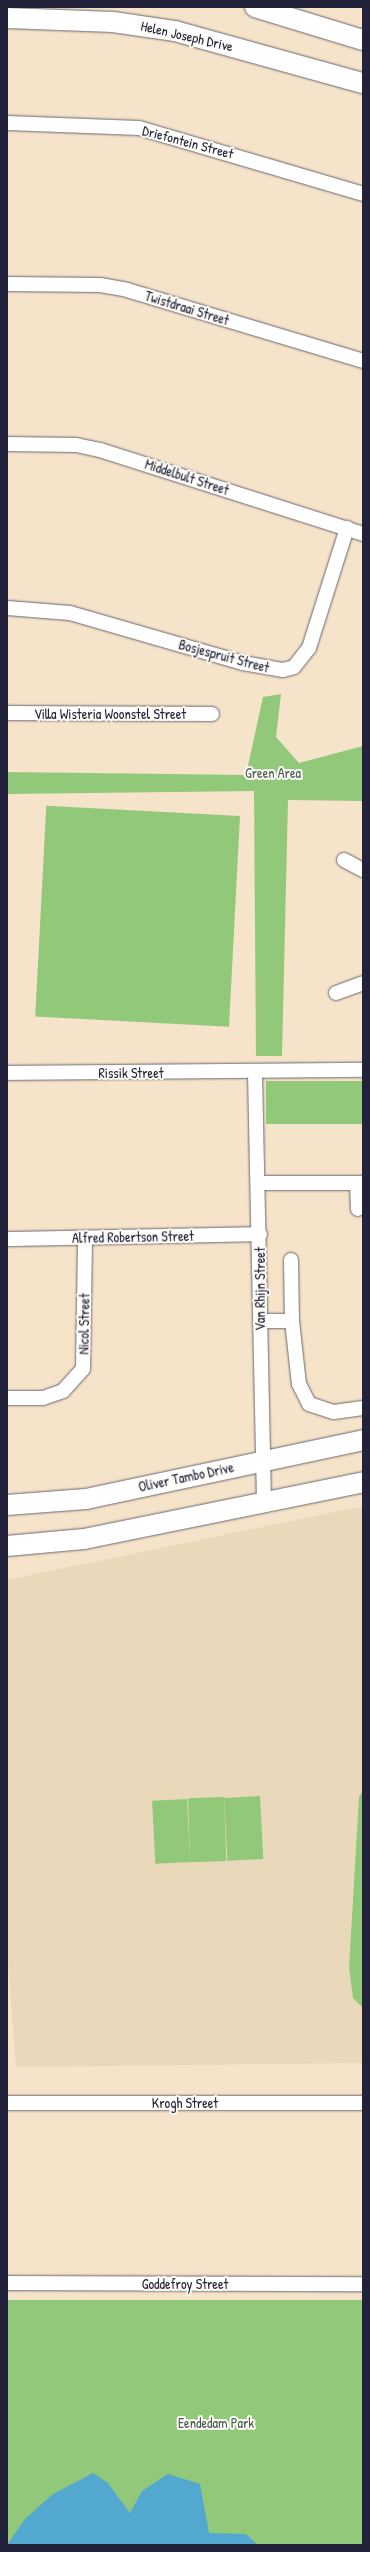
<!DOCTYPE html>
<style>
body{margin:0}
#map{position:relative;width:370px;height:2552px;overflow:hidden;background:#f5e3ca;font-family:"Patrick Hand",sans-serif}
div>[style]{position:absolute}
.built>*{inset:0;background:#e9d9ba}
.green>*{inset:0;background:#92c87a;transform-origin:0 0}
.water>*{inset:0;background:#53a8cf}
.roads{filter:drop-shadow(0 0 1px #6c666d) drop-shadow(0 0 1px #6c666d)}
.street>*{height:14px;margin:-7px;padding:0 7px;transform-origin:7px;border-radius:7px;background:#fff}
.secondary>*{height:20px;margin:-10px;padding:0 10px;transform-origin:10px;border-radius:10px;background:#fff}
span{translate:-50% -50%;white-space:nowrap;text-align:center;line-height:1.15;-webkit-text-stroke:4px #fdfcf7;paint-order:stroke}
.street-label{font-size:14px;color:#22223b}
.park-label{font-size:14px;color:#495c51}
.frame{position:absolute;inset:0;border:8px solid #22223b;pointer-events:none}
</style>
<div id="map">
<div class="built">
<i style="clip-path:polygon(363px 1506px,363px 2063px,16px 2067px,7px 1949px,7px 1580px)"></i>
</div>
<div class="green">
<i style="clip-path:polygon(281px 694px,276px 737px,299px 763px,363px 746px,363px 801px,288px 800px,282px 1056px,256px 1056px,254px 791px,7px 794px,7px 772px,246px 775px,263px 697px)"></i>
<i style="left:240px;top:816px;width:211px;height:194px;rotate:93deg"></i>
<i style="left:363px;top:1081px;width:43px;height:97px;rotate:90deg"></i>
<i style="clip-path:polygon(363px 1790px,363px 2008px,353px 1998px,349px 1968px,359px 1797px)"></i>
<i style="left:260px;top:1796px;width:63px;height:36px;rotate:87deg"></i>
<i style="left:224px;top:1797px;width:64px;height:36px;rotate:88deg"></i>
<i style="left:187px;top:1799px;width:63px;height:35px;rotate:87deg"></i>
<i style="left:363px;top:2300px;width:245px;height:356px;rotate:90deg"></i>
</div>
<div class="water">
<i style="clip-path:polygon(93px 2473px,108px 2483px,130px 2513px,142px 2491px,168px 2474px,200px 2484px,209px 2533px,246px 2534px,258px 2545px,7px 2545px,25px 2519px,53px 2494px)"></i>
</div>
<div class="roads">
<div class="street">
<i style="left:7px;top:123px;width:132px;rotate:2.2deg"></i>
<i style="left:139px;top:128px;width:234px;rotate:16.4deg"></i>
<i style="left:7px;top:284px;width:93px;rotate:0.6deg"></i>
<i style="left:100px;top:285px;width:27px;rotate:10deg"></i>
<i style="left:127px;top:290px;width:246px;rotate:16.7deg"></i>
<i style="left:7px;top:444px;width:69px;rotate:0.8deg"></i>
<i style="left:76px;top:445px;width:25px;rotate:12deg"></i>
<i style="left:100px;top:450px;width:276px;rotate:17.7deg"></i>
<i style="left:7px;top:608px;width:63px;rotate:4.5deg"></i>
<i style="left:70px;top:613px;width:180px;rotate:16.1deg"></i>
<i style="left:243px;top:663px;width:41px;rotate:9.9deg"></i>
<i style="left:283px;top:670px;width:11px;rotate:-15deg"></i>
<i style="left:294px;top:667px;width:24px;rotate:-52deg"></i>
<i style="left:309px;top:648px;width:126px;rotate:-72.4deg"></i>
<i style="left:7px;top:713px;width:205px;rotate:0.3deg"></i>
<i style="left:344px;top:860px;width:21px;rotate:28deg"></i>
<i style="left:336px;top:993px;width:29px;rotate:-20deg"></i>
<i style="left:7px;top:1073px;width:356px;rotate:-0.5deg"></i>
<i style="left:255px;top:1073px;width:431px;rotate:88.8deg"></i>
<i style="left:258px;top:1183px;width:105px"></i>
<i style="left:357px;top:1183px;width:26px;rotate:88deg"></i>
<i style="left:7px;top:1239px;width:253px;rotate:-1.1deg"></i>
<i style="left:291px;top:1260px;width:61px;rotate:89.1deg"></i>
<i style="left:260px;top:1321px;width:32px"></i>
<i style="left:292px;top:1321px;width:63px;rotate:83.7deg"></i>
<i style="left:299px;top:1384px;width:22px;rotate:63deg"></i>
<i style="left:309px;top:1404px;width:26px;rotate:18deg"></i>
<i style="left:334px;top:1412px;width:29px;rotate:-8deg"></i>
<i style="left:7px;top:1398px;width:36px"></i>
<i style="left:43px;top:1398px;width:21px;rotate:-19deg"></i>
<i style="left:63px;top:1391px;width:30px;rotate:-48deg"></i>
<i style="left:83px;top:1369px;width:130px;rotate:-89.1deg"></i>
<i style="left:7px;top:2103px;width:356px"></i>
<i style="left:7px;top:2283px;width:356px;rotate:0.2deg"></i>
</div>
<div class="secondary">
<i style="left:255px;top:7px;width:113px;rotate:17deg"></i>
<i style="left:7px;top:18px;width:106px;rotate:2.2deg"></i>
<i style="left:113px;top:22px;width:63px;rotate:8.3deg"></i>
<i style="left:175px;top:31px;width:195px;rotate:15.5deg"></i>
<i style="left:7px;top:1505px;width:79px;rotate:-4.3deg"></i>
<i style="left:86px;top:1499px;width:283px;rotate:-12deg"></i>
<i style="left:7px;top:1546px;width:77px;rotate:-5.2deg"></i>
<i style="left:84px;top:1539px;width:285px;rotate:-11.5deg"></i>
</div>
</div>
<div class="street-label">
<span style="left:187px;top:36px;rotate:13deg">Helen Joseph Drive</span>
<span style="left:188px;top:142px;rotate:15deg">Driefontein Street</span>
<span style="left:187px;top:308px;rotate:17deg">Twistdraai Street</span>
<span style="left:187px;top:477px;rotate:18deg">Middelbult Street</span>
<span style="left:224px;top:656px;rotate:15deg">Bosjespruit Street</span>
<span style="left:110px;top:714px">Villa Wisteria Woonstel Street</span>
<span style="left:131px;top:1073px">Rissik Street</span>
<span style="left:133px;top:1237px;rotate:-1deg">Alfred Robertson Street</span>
<span style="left:260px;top:1289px;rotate:-90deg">Van Rhijn Street</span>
<span style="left:84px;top:1324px;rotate:-89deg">Nicol Street</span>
<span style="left:186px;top:1477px;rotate:-12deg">Oliver Tambo Drive</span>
<span style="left:185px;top:2103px">Krogh Street</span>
<span style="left:185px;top:2284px">Goddefroy Street</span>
</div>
<div class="park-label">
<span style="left:273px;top:773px">Green Area</span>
<span style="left:216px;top:2423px">Eendedam Park</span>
</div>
<div class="frame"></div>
</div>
